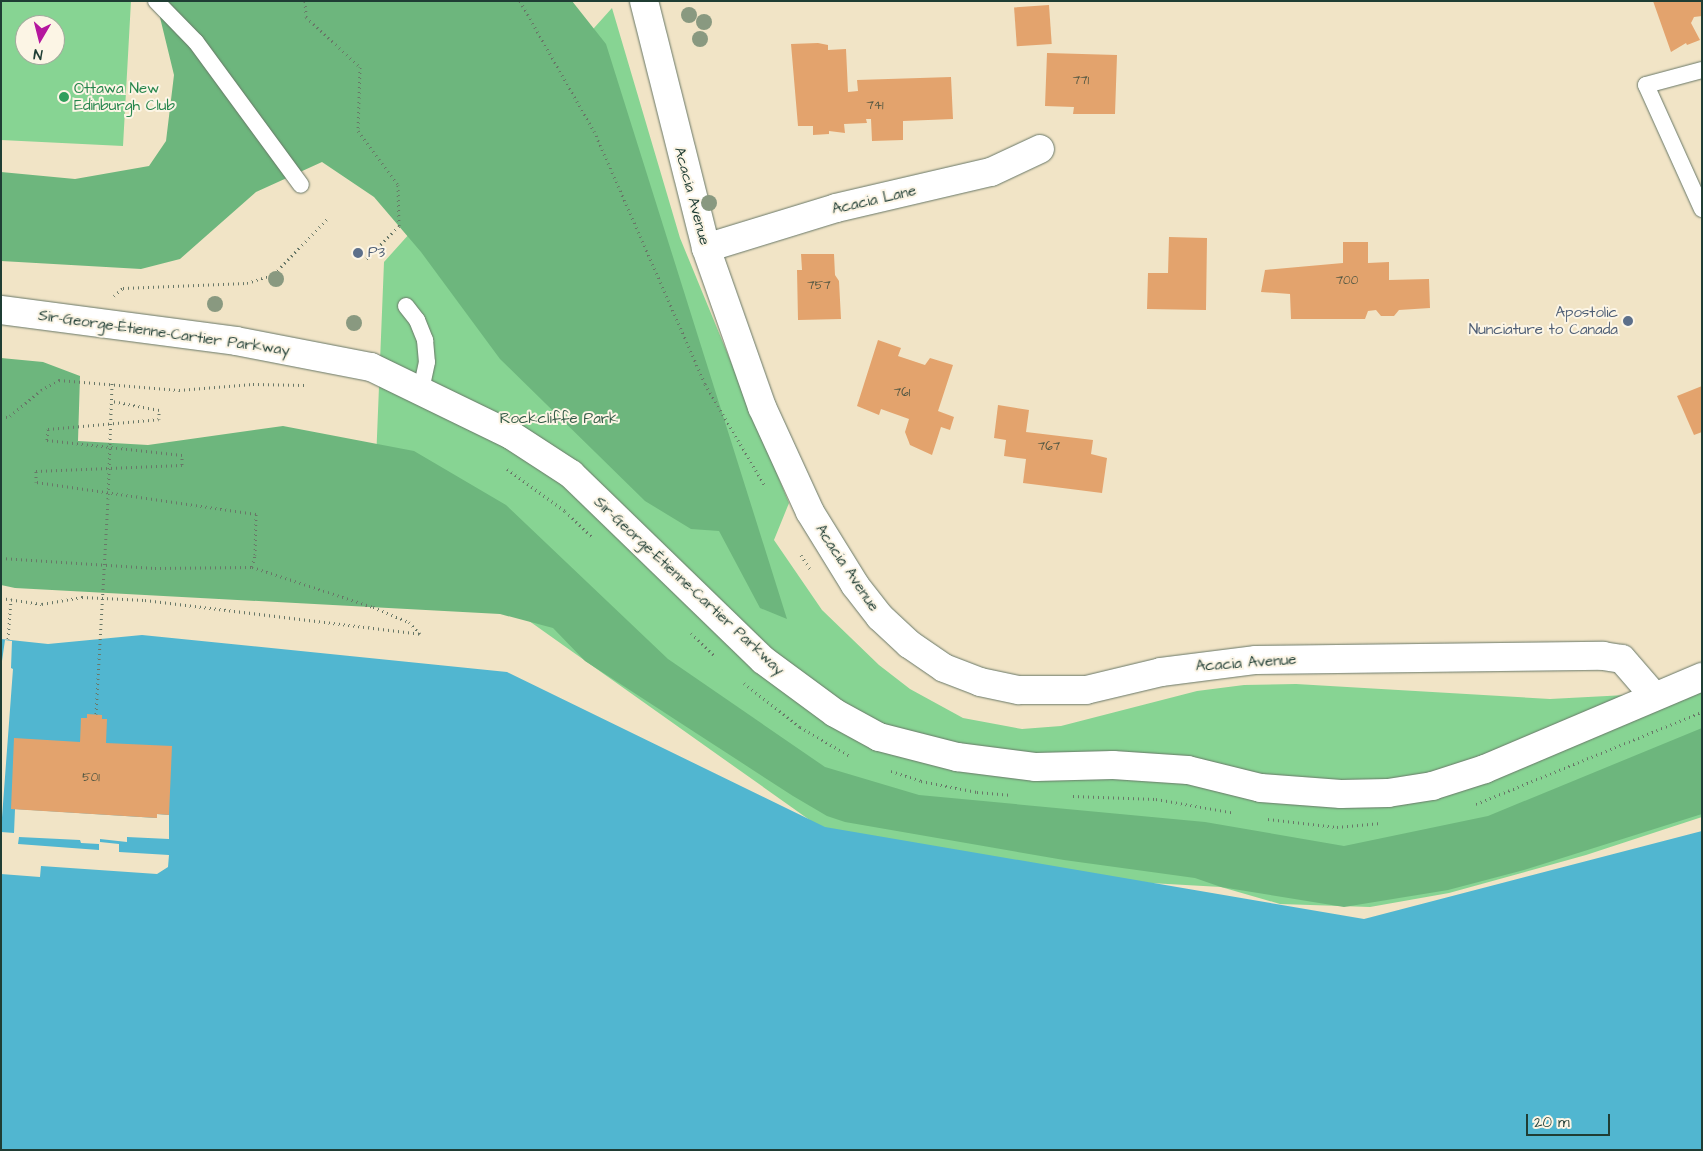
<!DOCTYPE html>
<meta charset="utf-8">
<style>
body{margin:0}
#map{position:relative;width:1703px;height:1151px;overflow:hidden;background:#f1e4c6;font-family:"Architects Daughter",sans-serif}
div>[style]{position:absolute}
.green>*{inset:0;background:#87d493}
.forest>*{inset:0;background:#6db67d}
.water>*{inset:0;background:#51b6d0}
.pier>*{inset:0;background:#f1e4c6}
.building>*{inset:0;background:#e3a36d;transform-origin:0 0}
.path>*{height:3px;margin-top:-1.5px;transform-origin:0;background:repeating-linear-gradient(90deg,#687767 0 1px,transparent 0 5px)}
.roads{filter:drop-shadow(0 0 1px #687767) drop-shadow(0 0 1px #687767)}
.service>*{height:16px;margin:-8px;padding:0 8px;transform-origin:8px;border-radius:8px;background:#fff}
.minor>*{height:28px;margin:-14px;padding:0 14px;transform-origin:14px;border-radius:14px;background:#fff}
.tertiary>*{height:28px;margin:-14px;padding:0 14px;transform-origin:14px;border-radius:14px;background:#fff}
.primary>*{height:28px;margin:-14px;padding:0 14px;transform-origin:14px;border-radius:14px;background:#fff}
.path-bridge>*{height:3px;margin-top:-1.5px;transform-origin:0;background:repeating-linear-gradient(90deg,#687767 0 1px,transparent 0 5px)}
.trees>*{width:16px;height:16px;margin:-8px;border-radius:50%;background:#899980}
.dots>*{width:14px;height:14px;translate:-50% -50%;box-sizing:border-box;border:2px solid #fcf5e5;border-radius:50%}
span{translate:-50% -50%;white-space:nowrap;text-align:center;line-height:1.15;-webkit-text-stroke:4px #fcf5e5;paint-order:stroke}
.number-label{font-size:12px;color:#505642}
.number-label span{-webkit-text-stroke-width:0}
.leisure-label{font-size:15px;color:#27864d}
.left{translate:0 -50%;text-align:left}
.street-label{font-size:15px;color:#1f3d34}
.service-label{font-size:15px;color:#4e5e75}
.right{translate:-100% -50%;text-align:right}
.park-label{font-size:15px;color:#345b47}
.frame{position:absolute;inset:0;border:2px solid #1f3d34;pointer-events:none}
.north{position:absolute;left:15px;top:15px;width:50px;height:50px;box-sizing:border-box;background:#fcf5e5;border:1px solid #a4ab9e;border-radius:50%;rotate:188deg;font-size:14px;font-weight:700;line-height:20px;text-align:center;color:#1f3d34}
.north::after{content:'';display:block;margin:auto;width:18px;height:22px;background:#b5179e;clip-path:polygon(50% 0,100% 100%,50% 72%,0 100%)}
.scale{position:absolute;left:1526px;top:1114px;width:84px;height:22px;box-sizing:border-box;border:2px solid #1f3d34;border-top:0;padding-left:6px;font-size:15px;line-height:18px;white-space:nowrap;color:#1f3d34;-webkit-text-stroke:4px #fcf5e5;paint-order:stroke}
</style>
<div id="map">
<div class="green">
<i style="clip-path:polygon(evenodd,1px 1px,131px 1px,123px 146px,1px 140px,1px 1px,25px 25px,55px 25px,55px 55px,25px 55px,25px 25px)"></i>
<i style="clip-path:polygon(612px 8px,680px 238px,789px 503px,774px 540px,822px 610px,879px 665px,910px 689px,963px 718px,1022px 729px,1061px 726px,1197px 691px,1244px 685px,1296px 684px,1550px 699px,1702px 691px,1702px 817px,1586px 855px,1449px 893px,1370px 907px,1280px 904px,1221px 887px,1150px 883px,828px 833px,374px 511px,384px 262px)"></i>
</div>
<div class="forest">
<i style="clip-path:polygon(156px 1px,572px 1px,606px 44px,787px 619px,760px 608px,719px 531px,691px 529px,645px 501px,500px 359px,421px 252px,374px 197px,322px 162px,256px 192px,180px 259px,141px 269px,1px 261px,1px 172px,75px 179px,149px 166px,166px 141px,174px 75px)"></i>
<i style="clip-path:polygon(1px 358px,43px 362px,80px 376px,78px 441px,148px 445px,283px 426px,414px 451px,506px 505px,668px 659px,825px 767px,919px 795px,1205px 822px,1344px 846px,1488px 816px,1702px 728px,1702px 814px,1524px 870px,1448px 890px,1344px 907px,1221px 887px,1195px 878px,1064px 860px,845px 822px,827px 816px,793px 796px,585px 661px,553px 628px,500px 614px,15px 588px,1px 585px)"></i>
</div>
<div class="water">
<i style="clip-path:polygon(142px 635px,507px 672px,825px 827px,1364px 919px,1702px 831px,1702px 1150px,1px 1150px,1px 639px,48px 644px)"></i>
</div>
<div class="pier">
<i style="clip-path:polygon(5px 640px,12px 641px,11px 668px,13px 669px,1px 831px,1px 668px)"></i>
<i style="clip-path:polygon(evenodd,15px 809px,157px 818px,157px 814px,169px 815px,169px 839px,127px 837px,127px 842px,100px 839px,100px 842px,119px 844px,119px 852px,169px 855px,168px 867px,157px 874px,41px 866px,40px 877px,1px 874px,1px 832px,14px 833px,15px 809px,19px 837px,80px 840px,81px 843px,99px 844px,99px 850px,18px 844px,19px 837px)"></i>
</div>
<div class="building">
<i style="clip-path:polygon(1653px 1px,1702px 1px,1702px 16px,1694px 17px,1691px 23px,1700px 40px,1687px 45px,1686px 43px,1671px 52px)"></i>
<i style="left:1049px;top:5px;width:39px;height:35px;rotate:86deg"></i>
<i style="clip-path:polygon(818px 43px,828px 45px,828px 50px,846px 49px,848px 92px,858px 91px,857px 80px,951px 77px,953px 119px,903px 121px,903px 140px,872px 141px,871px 119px,866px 119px,867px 123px,844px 124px,845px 133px,829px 131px,829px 134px,813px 135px,813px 126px,798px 126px,791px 44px)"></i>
<i style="clip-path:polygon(1047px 53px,1117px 55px,1115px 114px,1073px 114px,1074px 107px,1045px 106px)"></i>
<i style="clip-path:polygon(1169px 237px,1207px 238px,1206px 310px,1147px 309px,1148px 273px,1168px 273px)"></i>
<i style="clip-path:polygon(1343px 242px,1368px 242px,1368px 263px,1389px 262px,1389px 280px,1429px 279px,1430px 308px,1399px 310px,1394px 316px,1381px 316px,1376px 310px,1368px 311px,1365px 319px,1291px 319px,1290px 294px,1261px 292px,1265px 270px,1343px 263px)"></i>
<i style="clip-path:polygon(801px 254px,834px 254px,835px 275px,839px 281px,841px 319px,798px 320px,797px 270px,802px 270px)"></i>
<i style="clip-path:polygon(878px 340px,901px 348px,898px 356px,925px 365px,930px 358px,953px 365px,938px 411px,954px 417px,950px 430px,941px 427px,932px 455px,910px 445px,905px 432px,909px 419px,881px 409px,879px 415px,857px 406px)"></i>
<i style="clip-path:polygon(1702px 386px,1702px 432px,1694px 435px,1677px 396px)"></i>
<i style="clip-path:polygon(998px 405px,1029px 410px,1026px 432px,1093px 440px,1091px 454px,1107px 458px,1102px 493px,1023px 483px,1026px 459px,1004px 456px,1006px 440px,994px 438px)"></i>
<i style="clip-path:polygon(87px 714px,102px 715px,102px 719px,107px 719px,106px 743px,172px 746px,169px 815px,157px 814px,157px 818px,11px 809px,14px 738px,80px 742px,81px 718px,87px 718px)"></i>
</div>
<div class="path">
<i style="left:305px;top:1px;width:16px;rotate:86deg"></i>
<i style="left:306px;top:17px;width:74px;rotate:42.8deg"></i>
<i style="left:360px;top:67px;width:64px;rotate:91.8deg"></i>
<i style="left:358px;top:131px;width:67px;rotate:53.5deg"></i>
<i style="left:398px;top:185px;width:41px;rotate:88.6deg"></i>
<i style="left:399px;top:226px;width:48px;rotate:135deg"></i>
<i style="left:520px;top:1px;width:150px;rotate:60.4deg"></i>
<i style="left:594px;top:131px;width:276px;rotate:66.3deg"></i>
<i style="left:705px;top:384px;width:118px;rotate:59.5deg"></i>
<i style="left:114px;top:296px;width:12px;rotate:-42deg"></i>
<i style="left:123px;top:288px;width:124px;rotate:-2.3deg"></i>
<i style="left:247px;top:283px;width:28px;rotate:-18deg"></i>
<i style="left:274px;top:274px;width:78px;rotate:-46deg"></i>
<i style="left:1px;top:418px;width:9px;rotate:-13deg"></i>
<i style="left:10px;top:416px;width:40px;rotate:-40deg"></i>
<i style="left:41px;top:390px;width:21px;rotate:-29deg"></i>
<i style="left:59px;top:380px;width:120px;rotate:4.8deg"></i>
<i style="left:179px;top:390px;width:74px;rotate:-4.6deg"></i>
<i style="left:253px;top:384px;width:52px;rotate:1.1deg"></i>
<i style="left:507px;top:469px;width:72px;rotate:35.9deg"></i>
<i style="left:565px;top:511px;width:37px;rotate:44deg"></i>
<i style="left:108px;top:499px;width:116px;rotate:-88deg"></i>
<i style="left:801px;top:555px;width:17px;rotate:57deg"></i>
<i style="left:1px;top:558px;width:154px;rotate:3.7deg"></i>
<i style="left:155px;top:568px;width:97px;rotate:-0.6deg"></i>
<i style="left:252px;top:567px;width:12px;rotate:-76deg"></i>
<i style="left:255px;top:555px;width:41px;rotate:-88.6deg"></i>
<i style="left:256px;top:514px;width:222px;rotate:-171.7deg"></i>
<i style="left:36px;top:482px;width:11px;rotate:-90deg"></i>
<i style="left:36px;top:471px;width:146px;rotate:-2.4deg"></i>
<i style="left:182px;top:465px;width:10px;rotate:-90deg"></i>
<i style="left:182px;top:455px;width:136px;rotate:-173.7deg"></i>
<i style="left:47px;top:440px;width:11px;rotate:-85deg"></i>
<i style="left:48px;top:429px;width:111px;rotate:-5.1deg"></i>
<i style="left:159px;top:419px;width:9px;rotate:-90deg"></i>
<i style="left:159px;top:410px;width:48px;rotate:-169.2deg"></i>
<i style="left:252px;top:567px;width:127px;rotate:18.3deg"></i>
<i style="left:373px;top:607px;width:39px;rotate:23deg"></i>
<i style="left:409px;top:622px;width:16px;rotate:47deg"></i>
<i style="left:1px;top:598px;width:41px;rotate:8.3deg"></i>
<i style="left:42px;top:604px;width:41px;rotate:-9.9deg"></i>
<i style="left:82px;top:597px;width:63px;rotate:2.7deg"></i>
<i style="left:145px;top:600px;width:277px;rotate:7deg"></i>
<i style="left:691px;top:633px;width:32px;rotate:44deg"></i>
<i style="left:8px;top:639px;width:40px;rotate:-85.7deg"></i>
<i style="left:744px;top:683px;width:71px;rotate:38.2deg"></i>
<i style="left:800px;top:727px;width:58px;rotate:30.1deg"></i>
<i style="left:891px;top:771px;width:32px;rotate:18deg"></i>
<i style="left:921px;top:781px;width:57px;rotate:11.1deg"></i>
<i style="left:977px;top:792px;width:35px;rotate:5deg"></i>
<i style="left:1073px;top:796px;width:83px;rotate:2.1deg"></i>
<i style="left:1156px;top:799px;width:80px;rotate:10deg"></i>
<i style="left:1476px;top:804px;width:244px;rotate:-22.2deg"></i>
<i style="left:1268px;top:819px;width:69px;rotate:6.6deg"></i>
<i style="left:1337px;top:827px;width:44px;rotate:-5.2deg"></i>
</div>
<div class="roads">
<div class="service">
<i style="left:156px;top:1px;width:57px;rotate:45.7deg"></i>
<i style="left:196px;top:42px;width:177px;rotate:53.7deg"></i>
<i style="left:1702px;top:70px;width:58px;rotate:165deg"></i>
<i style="left:1646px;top:85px;width:136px;rotate:65.7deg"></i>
<i style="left:406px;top:306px;width:18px;rotate:52deg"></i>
<i style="left:417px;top:320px;width:22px;rotate:68deg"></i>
<i style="left:425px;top:340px;width:22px;rotate:85deg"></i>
<i style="left:427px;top:362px;width:30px;rotate:102deg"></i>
</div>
<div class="minor">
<i style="left:706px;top:248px;width:136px;rotate:-17.1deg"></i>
<i style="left:836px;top:208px;width:159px;rotate:-13.1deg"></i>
<i style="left:991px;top:172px;width:54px;rotate:-25.1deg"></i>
</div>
<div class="tertiary">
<i style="left:644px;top:1px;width:255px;rotate:75.9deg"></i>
<i style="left:706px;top:248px;width:169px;rotate:70.6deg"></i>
<i style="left:762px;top:407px;width:115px;rotate:65.4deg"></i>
<i style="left:810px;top:512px;width:86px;rotate:58.3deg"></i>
<i style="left:855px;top:585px;width:41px;rotate:52deg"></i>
<i style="left:880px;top:617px;width:40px;rotate:43deg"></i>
<i style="left:909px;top:644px;width:42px;rotate:34.4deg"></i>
<i style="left:944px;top:668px;width:39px;rotate:21deg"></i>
<i style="left:980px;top:682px;width:40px;rotate:12deg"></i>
<i style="left:1019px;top:690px;width:67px"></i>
<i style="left:1086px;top:690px;width:77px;rotate:-13.5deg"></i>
<i style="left:1161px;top:672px;width:96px;rotate:-7.2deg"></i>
<i style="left:1256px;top:660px;width:347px;rotate:-0.7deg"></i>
<i style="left:1603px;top:656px;width:19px;rotate:9deg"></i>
<i style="left:1622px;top:659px;width:49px;rotate:49.1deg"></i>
</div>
<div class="primary">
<i style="left:1px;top:310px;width:237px;rotate:7.5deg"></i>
<i style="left:236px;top:341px;width:137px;rotate:10.9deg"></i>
<i style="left:371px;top:367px;width:156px;rotate:25.9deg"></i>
<i style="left:511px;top:435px;width:72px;rotate:33deg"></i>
<i style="left:571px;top:474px;width:267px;rotate:44.1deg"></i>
<i style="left:763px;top:660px;width:89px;rotate:36.4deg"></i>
<i style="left:835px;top:713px;width:50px;rotate:28.6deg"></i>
<i style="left:879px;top:737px;width:81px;rotate:14.4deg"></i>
<i style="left:957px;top:757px;width:80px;rotate:7.2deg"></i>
<i style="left:1036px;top:767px;width:77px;rotate:-1.5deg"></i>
<i style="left:1113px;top:765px;width:75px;rotate:3.8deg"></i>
<i style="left:1188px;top:770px;width:75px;rotate:13.9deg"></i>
<i style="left:1261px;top:788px;width:80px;rotate:4.3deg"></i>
<i style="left:1341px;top:794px;width:47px;rotate:-1.2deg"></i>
<i style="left:1388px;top:793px;width:45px;rotate:-9deg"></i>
<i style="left:1432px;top:786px;width:56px;rotate:-17.8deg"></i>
<i style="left:1485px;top:769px;width:236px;rotate:-23deg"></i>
</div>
</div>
<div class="path-bridge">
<i style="left:96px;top:714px;width:215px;rotate:-86.8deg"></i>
</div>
<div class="trees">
<i style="left:689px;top:15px"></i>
<i style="left:704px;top:22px"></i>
<i style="left:700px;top:39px"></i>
<i style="left:709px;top:203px"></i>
<i style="left:276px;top:279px"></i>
<i style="left:215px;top:304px"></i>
<i style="left:354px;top:323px"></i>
</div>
<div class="dots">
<i style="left:64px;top:97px;background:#2e9e5b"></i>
<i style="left:358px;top:253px;background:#5c6f8a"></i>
<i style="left:1628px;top:321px;background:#5c6f8a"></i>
</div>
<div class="number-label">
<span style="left:1081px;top:81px">771</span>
<span style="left:875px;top:106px">741</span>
<span style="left:1347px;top:281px">700</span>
<span style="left:819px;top:286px">757</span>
<span style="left:902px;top:393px">761</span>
<span style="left:1049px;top:447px">767</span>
<span style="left:91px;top:778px">501</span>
</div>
<div class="leisure-label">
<span class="left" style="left:74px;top:97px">Ottawa New<br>Edinburgh Club</span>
</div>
<div class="street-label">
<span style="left:692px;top:196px;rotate:75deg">Acacia Avenue</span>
<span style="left:874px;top:200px;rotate:-13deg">Acacia Lane</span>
<span style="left:164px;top:333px;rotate:8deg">Sir-George-Étienne-Cartier Parkway</span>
<span style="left:847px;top:568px;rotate:56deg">Acacia Avenue</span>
<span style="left:689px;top:586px;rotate:43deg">Sir-George-Étienne-Cartier Parkway</span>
<span style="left:1246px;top:663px;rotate:-4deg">Acacia Avenue</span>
</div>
<div class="service-label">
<span class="left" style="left:368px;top:253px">P3</span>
<span class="right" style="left:1618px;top:321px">Apostolic<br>Nunciature to Canada</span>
</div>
<div class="park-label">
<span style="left:559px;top:419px">Rockcliffe Park</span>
</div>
<div class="frame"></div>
<div class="north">N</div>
<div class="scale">20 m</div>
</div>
